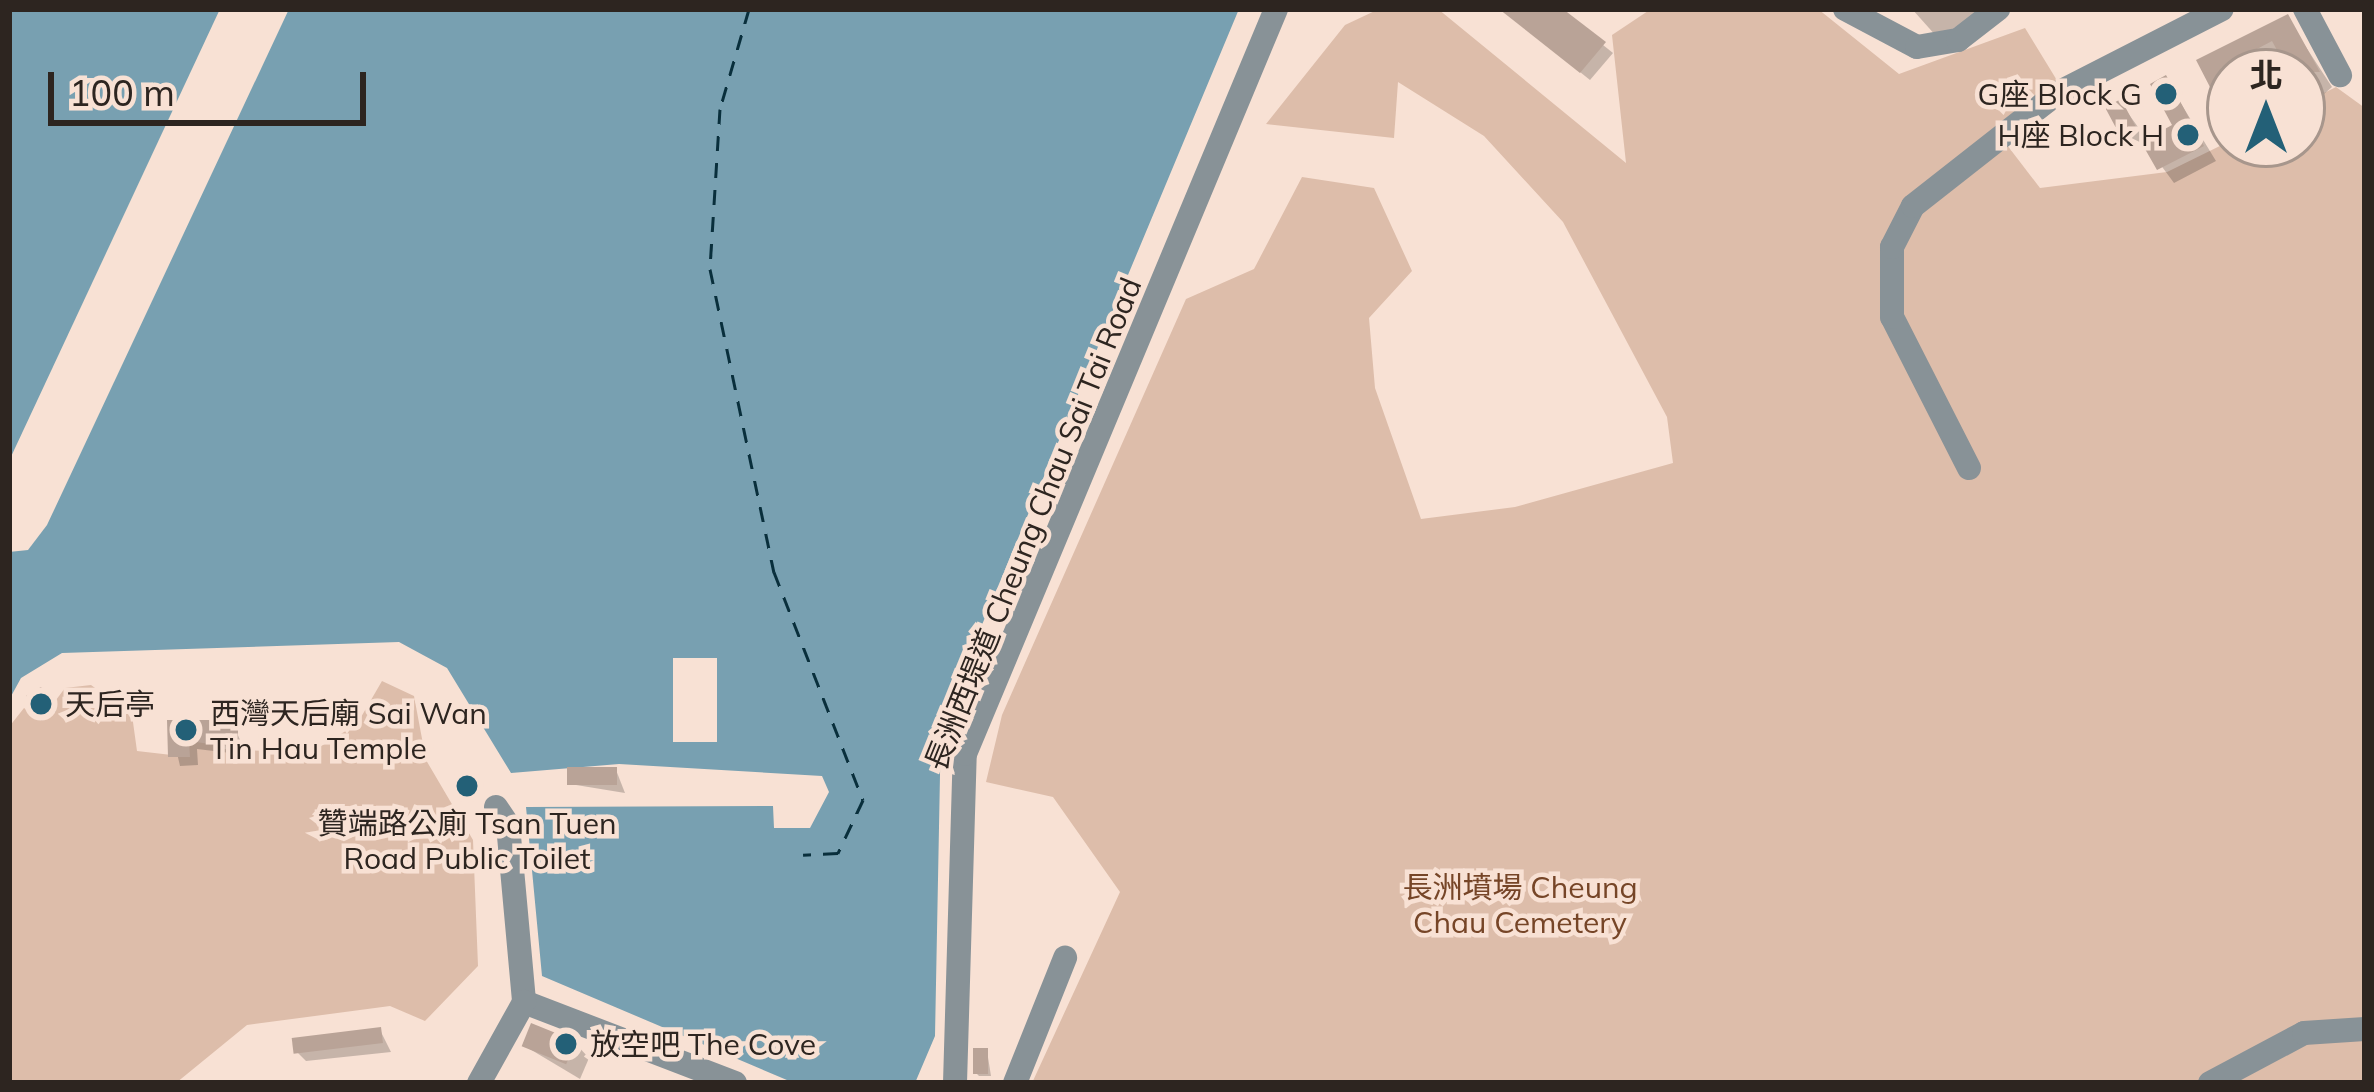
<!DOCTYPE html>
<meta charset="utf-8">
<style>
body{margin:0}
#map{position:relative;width:2374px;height:1092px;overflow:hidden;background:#f8e1d4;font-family:Mulish,"Noto Sans TC",sans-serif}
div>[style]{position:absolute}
.green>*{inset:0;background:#ddbdaa}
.water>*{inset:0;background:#78a0b1}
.pier>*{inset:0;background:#f8e1d4;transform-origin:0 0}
.shadow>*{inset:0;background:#0003}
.ferry>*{height:3px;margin-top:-1.5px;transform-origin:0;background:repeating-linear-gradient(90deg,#092f3c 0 15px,transparent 0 27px)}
.building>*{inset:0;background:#b9a397;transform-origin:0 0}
.minor>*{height:24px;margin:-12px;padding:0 12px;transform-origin:12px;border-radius:12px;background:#889297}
.dots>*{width:33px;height:33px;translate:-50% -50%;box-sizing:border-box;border:6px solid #f8e1d4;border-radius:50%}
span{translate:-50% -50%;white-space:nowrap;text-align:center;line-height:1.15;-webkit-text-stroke:9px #f8e1d4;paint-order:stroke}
.poi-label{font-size:30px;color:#2d2520}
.right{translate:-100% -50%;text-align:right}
.left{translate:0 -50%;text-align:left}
.street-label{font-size:30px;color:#2d2520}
.park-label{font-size:30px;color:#764527}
.frame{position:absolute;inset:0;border:12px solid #2d2520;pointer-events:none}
.north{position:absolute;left:2206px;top:48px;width:120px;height:120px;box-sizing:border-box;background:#f8e1d4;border:3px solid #a7968c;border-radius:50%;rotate:0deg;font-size:33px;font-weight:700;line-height:48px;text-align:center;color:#2d2520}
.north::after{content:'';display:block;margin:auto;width:42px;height:54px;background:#236077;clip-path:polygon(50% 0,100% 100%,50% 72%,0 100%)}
.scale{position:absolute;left:48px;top:72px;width:318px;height:54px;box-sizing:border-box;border:6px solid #2d2520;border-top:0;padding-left:15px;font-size:36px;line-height:42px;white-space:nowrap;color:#2d2520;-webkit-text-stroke:9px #f8e1d4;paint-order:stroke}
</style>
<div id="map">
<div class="green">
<i style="clip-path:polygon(1379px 9px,1438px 9px,1626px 163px,1612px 35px,1651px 9px,1818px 9px,1899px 74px,2025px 28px,2069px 100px,2007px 145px,2040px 188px,2167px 172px,2230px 141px,2302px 144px,2302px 104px,2336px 87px,2365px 108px,2365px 1083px,1032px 1083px,1120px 892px,1053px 797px,986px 782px,1002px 715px,1186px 299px,1254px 269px,1302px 177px,1374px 188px,1412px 271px,1369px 318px,1375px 388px,1421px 519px,1515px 507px,1673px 463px,1667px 417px,1563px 222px,1484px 136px,1398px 82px,1394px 138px,1266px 124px,1345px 25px)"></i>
<i style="clip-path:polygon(382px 681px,414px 696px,426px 760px,473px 840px,478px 966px,425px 1021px,390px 1006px,247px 1025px,176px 1083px,9px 1083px,9px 727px,24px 708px,41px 720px,65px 688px,91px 685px,132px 715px,137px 751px,189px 757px,189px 741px,221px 739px,222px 749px,310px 753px,357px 724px)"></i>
</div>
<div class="water">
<i style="clip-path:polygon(9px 9px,1239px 9px,941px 723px,935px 1036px,915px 1083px,794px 1083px,542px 976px,526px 807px,773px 806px,774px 828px,810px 828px,829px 792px,822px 776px,619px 764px,511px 773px,447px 668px,399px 642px,62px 653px,21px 678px,9px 700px)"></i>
</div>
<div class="pier">
<i style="clip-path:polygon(220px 9px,289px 9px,47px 525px,28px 550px,9px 552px,9px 461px)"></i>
<i style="left:673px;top:658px;width:44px;height:84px"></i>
</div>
<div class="shadow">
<i style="clip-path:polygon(1501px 9px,1558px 9px,1613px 53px,1590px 80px)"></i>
<i style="clip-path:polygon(1912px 9px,1979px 9px,1981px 14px,1937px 37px)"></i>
<i style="clip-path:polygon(2287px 18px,2332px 87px,2302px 113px,2302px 72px,2288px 72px,2284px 57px,2230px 72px,2229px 102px,2200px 62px)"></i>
<i style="clip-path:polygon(2166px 79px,2216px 161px,2174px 183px,2146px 145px,2123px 134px,2120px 102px,2148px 141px,2176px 126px)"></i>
<i style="clip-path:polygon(170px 723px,236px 731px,247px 755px,197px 749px,198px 765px,180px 766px)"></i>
<i style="clip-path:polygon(616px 770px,625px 793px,570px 784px)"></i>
<i style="clip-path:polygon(380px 1030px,391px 1052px,306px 1061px,297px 1052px)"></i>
<i style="clip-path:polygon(575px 1043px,589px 1058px,580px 1079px,523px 1045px)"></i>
<i style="clip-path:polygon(987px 1051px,991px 1076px,979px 1076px,975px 1072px)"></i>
</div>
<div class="ferry">
<i style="left:749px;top:9px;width:104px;rotate:106.2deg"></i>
<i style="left:720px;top:109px;width:160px;rotate:93.6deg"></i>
<i style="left:710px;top:269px;width:310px;rotate:78.1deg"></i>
<i style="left:774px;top:572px;width:245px;rotate:68.7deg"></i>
<i style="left:863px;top:800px;width:59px;rotate:115.3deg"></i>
<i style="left:838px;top:853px;width:35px;rotate:177deg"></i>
</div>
<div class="building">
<i style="clip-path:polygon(1499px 9px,1563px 9px,1606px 42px,1580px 73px)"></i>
<i style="clip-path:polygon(2288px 14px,2320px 72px,2289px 72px,2272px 41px,2221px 68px,2228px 81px,2211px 89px,2196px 60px)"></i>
<i style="clip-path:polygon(2166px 75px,2204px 146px,2157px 170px,2141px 142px,2172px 125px,2150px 84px)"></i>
<i style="left:2121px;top:99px;width:32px;height:18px;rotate:62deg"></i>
<i style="left:41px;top:687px;width:29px;height:17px;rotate:59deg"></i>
<i style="clip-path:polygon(167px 720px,221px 720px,238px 729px,238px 748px,189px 741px,190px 757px,168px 757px)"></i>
<i style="left:617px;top:767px;width:18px;height:50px;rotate:90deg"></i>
<i style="left:531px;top:1023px;width:48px;height:25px;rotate:22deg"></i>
<i style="left:381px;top:1027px;width:16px;height:90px;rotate:83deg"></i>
<i style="left:973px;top:1048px;width:15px;height:26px"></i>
</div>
<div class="minor">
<i style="left:1845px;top:9px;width:81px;rotate:27.8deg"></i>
<i style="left:1917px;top:47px;width:42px;rotate:-9.7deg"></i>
<i style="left:1958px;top:40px;width:51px;rotate:-37.8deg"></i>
<i style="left:2305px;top:9px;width:75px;rotate:62.1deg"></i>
<i style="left:1969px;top:468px;width:169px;rotate:-117deg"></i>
<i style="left:1892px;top:317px;width:70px;rotate:-90deg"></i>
<i style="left:1892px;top:247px;width:46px;rotate:-62.9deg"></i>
<i style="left:1913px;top:206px;width:182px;rotate:-38.1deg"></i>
<i style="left:2056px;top:94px;width:186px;rotate:-27.1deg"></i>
<i style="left:496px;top:807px;width:22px;rotate:56deg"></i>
<i style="left:508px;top:825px;width:178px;rotate:84.8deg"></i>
<i style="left:524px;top:1002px;width:226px;rotate:21deg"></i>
<i style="left:479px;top:1083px;width:93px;rotate:-60.9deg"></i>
<i style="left:955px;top:1083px;width:329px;rotate:-88.3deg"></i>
<i style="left:965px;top:754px;width:807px;rotate:-67.34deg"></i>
<i style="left:1015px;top:1083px;width:135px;rotate:-68.2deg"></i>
<i style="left:2210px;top:1083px;width:106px;rotate:-28deg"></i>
<i style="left:2304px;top:1033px;width:61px;rotate:-3.8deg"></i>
</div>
<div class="dots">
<i style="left:2166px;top:94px;background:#236077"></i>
<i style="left:2188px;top:135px;background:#236077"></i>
<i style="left:41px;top:704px;background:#236077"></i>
<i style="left:186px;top:730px;background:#236077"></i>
<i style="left:467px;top:786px;background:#236077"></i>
<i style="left:566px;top:1044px;background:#236077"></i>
</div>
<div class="poi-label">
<span class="right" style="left:2142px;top:94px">G座 Block G</span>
<span class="right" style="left:2164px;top:135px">H座 Block H</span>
<span class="left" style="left:65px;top:704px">天后亭</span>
<span class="left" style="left:210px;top:730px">西灣天后廟 Sai Wan<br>Tin Hau Temple</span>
<span style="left:467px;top:840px">贊端路公廁 Tsan Tuen<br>Road Public Toilet</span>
<span class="left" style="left:590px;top:1044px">放空吧 The Cove</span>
</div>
<div class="street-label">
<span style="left:1033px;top:524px;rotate:-68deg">長洲西堤道 Cheung Chau Sai Tai Road</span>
</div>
<div class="park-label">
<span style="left:1520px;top:904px">長洲墳場 Cheung<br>Chau Cemetery</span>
</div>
<div class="frame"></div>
<div class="north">北</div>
<div class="scale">100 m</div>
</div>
